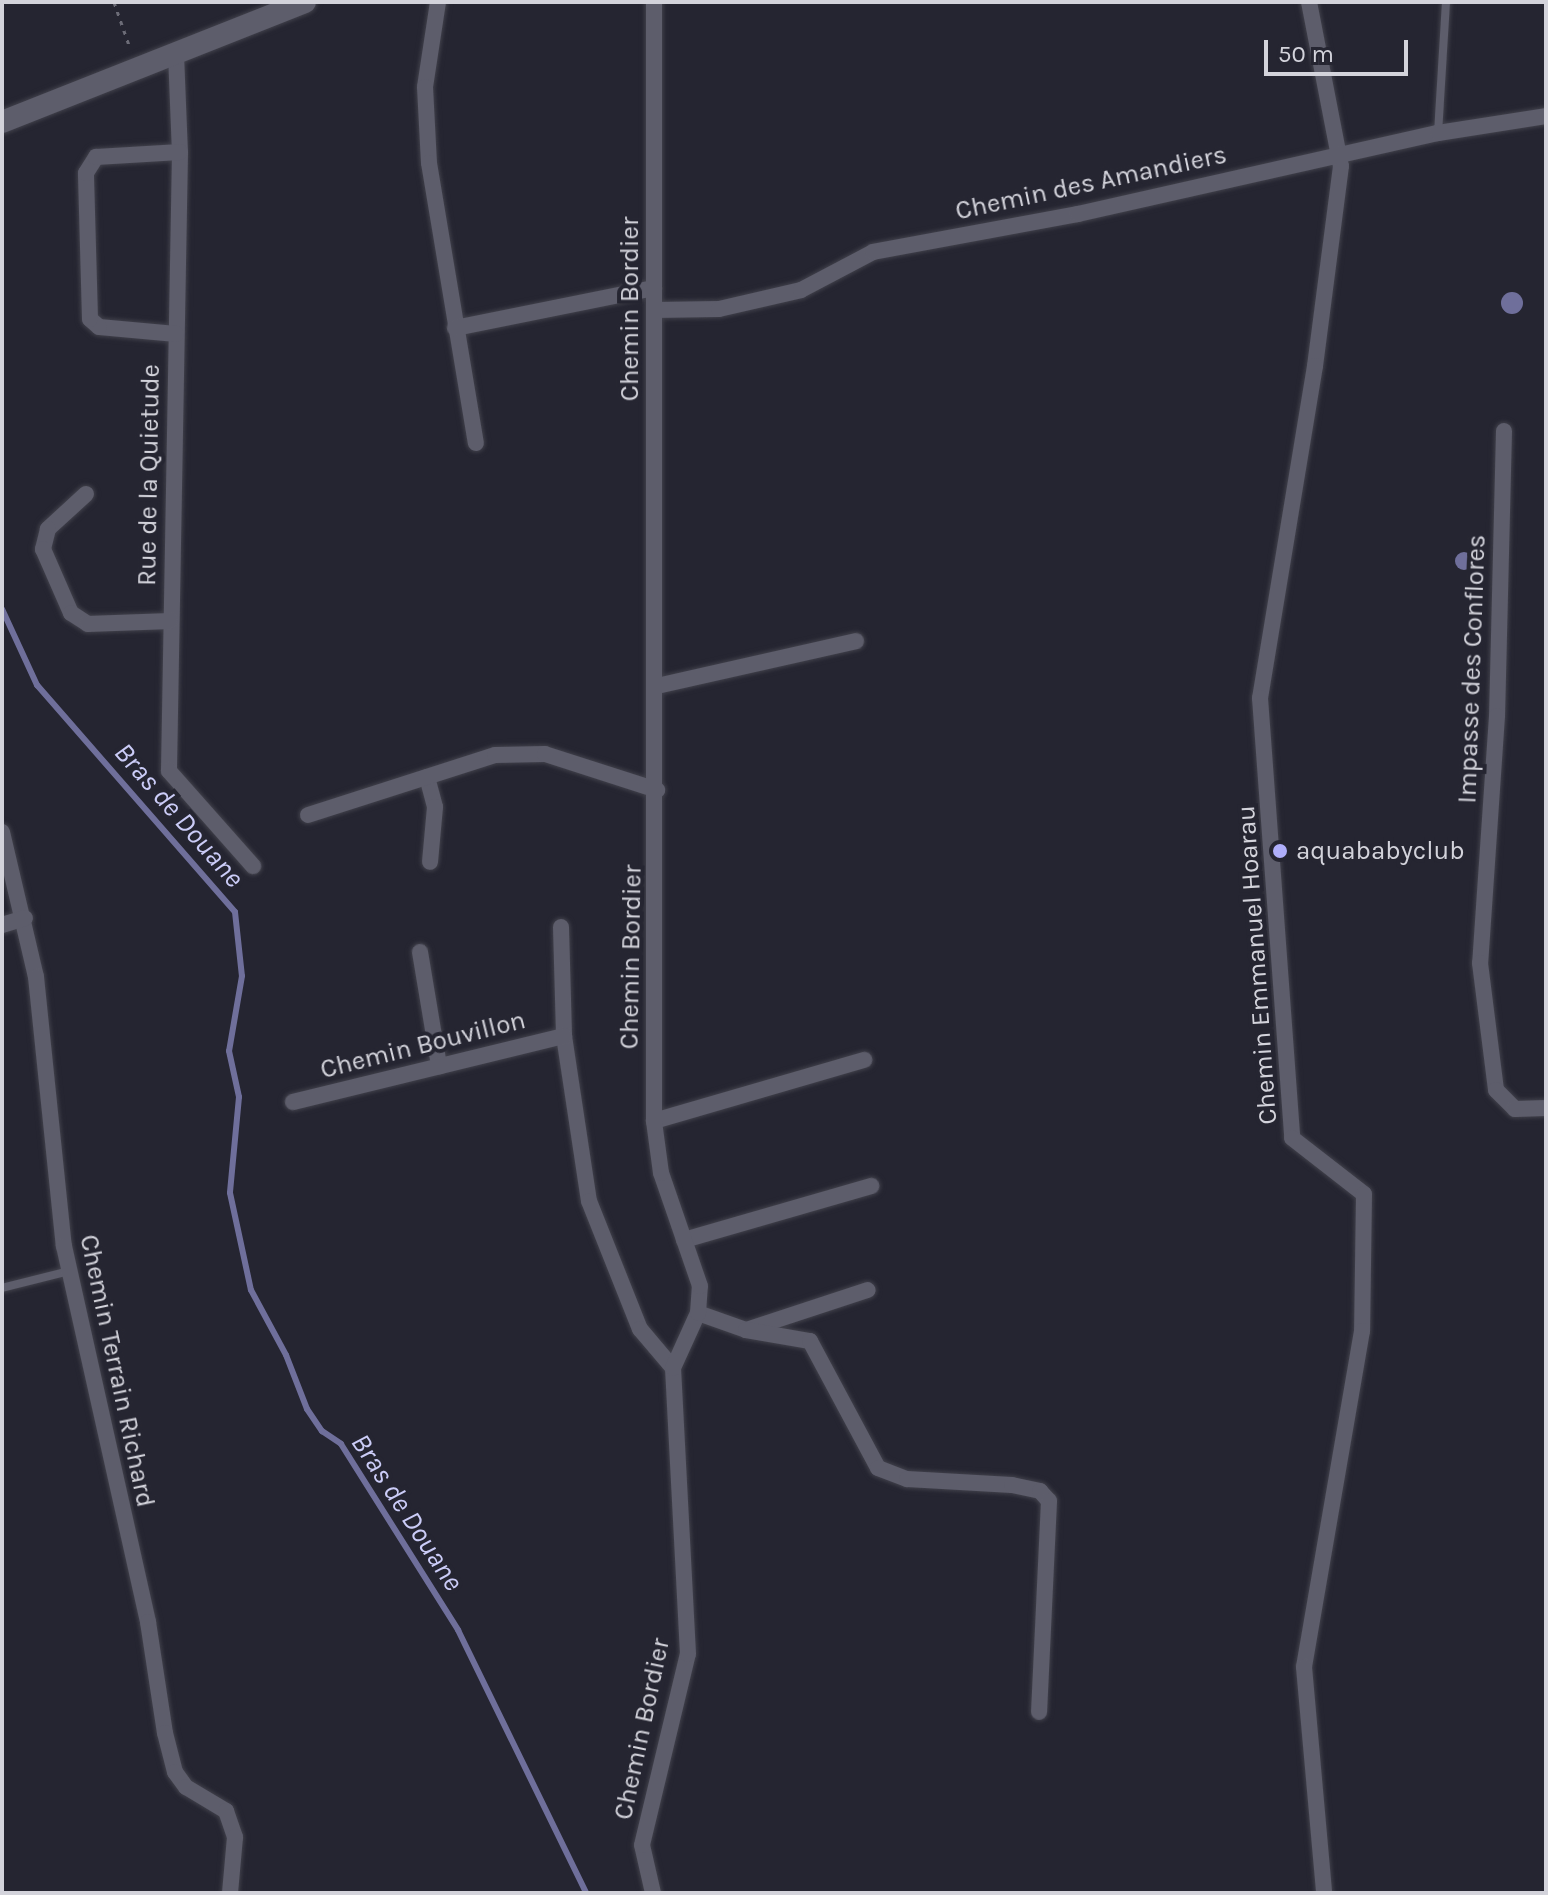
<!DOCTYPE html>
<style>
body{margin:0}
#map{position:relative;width:1548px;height:1895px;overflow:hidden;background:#252531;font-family:Karla,sans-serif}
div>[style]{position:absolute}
.water>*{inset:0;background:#6f6f9b}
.round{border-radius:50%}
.stream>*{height:6px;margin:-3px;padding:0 3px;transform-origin:3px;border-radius:3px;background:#6f6f9b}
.path>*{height:3px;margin-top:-1.5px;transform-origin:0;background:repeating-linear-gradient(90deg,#6c6c77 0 4px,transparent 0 10px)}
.roads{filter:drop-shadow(0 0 2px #41414b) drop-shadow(0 0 2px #41414b)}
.lane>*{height:8px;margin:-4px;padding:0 4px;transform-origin:4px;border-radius:4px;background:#5d5d6b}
.street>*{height:16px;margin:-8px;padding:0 8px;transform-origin:8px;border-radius:8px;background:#5d5d6b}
.secondary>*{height:22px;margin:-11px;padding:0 11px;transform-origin:11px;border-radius:11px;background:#5d5d6b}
.dots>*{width:22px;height:22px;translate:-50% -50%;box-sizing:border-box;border:4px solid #252531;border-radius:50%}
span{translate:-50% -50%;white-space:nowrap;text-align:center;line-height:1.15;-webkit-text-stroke:8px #252531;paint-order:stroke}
.street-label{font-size:26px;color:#d3d3db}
.poi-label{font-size:26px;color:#d3d3db}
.left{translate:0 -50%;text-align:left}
.water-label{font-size:28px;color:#cbccf7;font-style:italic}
.frame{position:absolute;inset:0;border:4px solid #d3d3db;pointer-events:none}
.scale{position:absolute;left:1264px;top:40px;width:144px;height:36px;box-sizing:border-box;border:4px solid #d3d3db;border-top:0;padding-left:10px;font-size:24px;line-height:28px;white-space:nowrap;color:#d3d3db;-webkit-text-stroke:6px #252531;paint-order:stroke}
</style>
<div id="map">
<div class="water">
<i class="round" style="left:1501px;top:292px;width:22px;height:22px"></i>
<i class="round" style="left:1455px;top:552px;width:18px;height:18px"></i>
</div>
<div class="stream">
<i style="left:2px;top:609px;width:84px;rotate:65.3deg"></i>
<i style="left:37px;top:685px;width:301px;rotate:48.9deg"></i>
<i style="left:235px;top:912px;width:64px;rotate:83.8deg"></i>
<i style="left:242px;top:976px;width:76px;rotate:99.8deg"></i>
<i style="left:229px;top:1051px;width:47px;rotate:77.7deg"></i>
<i style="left:239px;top:1097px;width:96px;rotate:95.4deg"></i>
<i style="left:230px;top:1193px;width:99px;rotate:77.8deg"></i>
<i style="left:251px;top:1290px;width:74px;rotate:61.7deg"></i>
<i style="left:286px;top:1355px;width:58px;rotate:68.7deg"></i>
<i style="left:307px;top:1409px;width:27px;rotate:56deg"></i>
<i style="left:322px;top:1431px;width:23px;rotate:34deg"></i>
<i style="left:341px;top:1444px;width:220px;rotate:57.8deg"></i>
<i style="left:458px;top:1630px;width:292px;rotate:64deg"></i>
</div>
<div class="path">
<i style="left:114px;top:2px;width:49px;rotate:70.8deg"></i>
</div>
<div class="roads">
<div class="lane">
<i style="left:1438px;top:133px;width:131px;rotate:-86.5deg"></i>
<i style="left:2px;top:1288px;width:69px;rotate:-14.2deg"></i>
</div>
<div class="street">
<i style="left:438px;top:2px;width:86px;rotate:98.7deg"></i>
<i style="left:425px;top:87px;width:76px;rotate:87deg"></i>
<i style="left:429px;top:163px;width:284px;rotate:80.5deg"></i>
<i style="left:1309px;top:2px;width:167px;rotate:79deg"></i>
<i style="left:1341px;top:166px;width:202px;rotate:97.4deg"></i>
<i style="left:1315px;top:366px;width:337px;rotate:99.4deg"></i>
<i style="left:1260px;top:698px;width:441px;rotate:85.8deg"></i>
<i style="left:1292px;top:1138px;width:91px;rotate:37.9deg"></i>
<i style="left:1364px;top:1194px;width:137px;rotate:90.8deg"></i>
<i style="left:1362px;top:1331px;width:341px;rotate:99.8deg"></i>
<i style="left:1304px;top:1667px;width:227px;rotate:84.9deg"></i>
<i style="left:176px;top:54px;width:98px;rotate:87.7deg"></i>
<i style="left:180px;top:152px;width:619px;rotate:91.02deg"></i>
<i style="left:169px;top:771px;width:127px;rotate:48.5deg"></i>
<i style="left:654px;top:310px;width:65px;rotate:-0.9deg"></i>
<i style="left:719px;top:309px;width:84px;rotate:-13deg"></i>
<i style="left:801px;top:290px;width:81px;rotate:-27.8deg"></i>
<i style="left:873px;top:252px;width:208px;rotate:-10.5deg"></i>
<i style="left:1078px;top:214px;width:369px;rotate:-12.7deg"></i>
<i style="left:1438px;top:133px;width:109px;rotate:-8.9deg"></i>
<i style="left:455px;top:328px;width:203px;rotate:-11.4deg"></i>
<i style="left:176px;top:334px;width:77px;rotate:-174.8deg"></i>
<i style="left:99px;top:327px;width:12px;rotate:-138deg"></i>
<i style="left:90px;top:319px;width:146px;rotate:-91.6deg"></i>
<i style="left:86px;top:173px;width:19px;rotate:-58deg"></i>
<i style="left:96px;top:157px;width:84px;rotate:-3.4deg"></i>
<i style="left:1504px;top:431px;width:285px;rotate:91.4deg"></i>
<i style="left:1497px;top:716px;width:248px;rotate:93.9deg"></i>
<i style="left:1480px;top:963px;width:128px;rotate:82.8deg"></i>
<i style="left:1496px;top:1090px;width:27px;rotate:45deg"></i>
<i style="left:1515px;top:1109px;width:31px;rotate:-2deg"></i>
<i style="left:86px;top:494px;width:52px;rotate:137.4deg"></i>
<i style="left:48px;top:529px;width:21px;rotate:104deg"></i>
<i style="left:43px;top:549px;width:70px;rotate:66.4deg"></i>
<i style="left:71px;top:613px;width:20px;rotate:33deg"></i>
<i style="left:88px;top:624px;width:82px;rotate:-2.1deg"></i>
<i style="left:657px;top:686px;width:204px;rotate:-12.7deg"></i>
<i style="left:427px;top:777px;width:31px;rotate:75deg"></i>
<i style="left:435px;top:807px;width:55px;rotate:95.2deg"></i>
<i style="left:308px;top:815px;width:196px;rotate:-17.8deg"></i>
<i style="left:495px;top:755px;width:50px;rotate:-1.1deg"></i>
<i style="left:545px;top:754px;width:118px;rotate:17.8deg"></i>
<i style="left:2px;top:832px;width:149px;rotate:76.8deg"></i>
<i style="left:36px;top:977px;width:270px;rotate:84.1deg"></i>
<i style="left:64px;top:1246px;width:385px;rotate:77.4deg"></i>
<i style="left:148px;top:1622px;width:112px;rotate:81.3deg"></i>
<i style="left:165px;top:1733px;width:40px;rotate:75.6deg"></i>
<i style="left:175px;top:1772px;width:19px;rotate:54deg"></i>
<i style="left:186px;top:1787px;width:47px;rotate:31deg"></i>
<i style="left:226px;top:1811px;width:28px;rotate:71deg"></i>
<i style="left:235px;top:1837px;width:56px;rotate:95.1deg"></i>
<i style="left:2px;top:925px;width:24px;rotate:-17deg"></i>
<i style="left:561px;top:927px;width:109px;rotate:88.4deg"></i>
<i style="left:564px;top:1036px;width:167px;rotate:81.4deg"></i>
<i style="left:589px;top:1201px;width:138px;rotate:68.3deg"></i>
<i style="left:640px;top:1329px;width:51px;rotate:49.8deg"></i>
<i style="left:420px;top:952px;width:116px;rotate:80.5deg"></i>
<i style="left:293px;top:1102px;width:279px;rotate:-13.7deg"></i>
<i style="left:654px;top:1121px;width:219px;rotate:-16.2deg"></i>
<i style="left:684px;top:1240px;width:195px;rotate:-16.1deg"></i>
<i style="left:698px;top:1313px;width:51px;rotate:19.5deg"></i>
<i style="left:746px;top:1330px;width:128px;rotate:-18.2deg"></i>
<i style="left:746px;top:1330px;width:65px;rotate:9.8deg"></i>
<i style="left:810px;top:1341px;width:144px;rotate:61.8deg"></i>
<i style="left:878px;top:1468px;width:31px;rotate:21deg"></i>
<i style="left:907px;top:1479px;width:105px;rotate:3.3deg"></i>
<i style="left:1012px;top:1485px;width:29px;rotate:12deg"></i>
<i style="left:1040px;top:1491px;width:13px;rotate:48deg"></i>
<i style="left:1049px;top:1501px;width:211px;rotate:92.7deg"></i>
<i style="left:653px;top:1893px;width:49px;rotate:-102.9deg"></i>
<i style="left:642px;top:1845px;width:196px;rotate:-76.5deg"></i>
<i style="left:688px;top:1654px;width:286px;rotate:-93deg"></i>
<i style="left:673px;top:1368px;width:60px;rotate:-65.6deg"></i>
<i style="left:698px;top:1313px;width:27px;rotate:-86deg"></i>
<i style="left:700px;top:1286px;width:120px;rotate:-109deg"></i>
<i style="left:661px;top:1173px;width:52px;rotate:-97.7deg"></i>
<i style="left:654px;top:1121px;width:1119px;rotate:-90deg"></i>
</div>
<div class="secondary">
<i style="left:2px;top:122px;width:326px;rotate:-21.6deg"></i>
</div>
</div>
<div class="dots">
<i style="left:1280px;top:851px;background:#afaefa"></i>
</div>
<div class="street-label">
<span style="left:1091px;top:183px;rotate:-12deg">Chemin des Amandiers</span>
<span style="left:630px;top:309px;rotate:-90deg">Chemin Bordier</span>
<span style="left:149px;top:475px;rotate:-89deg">Rue de la Quietude</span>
<span style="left:1472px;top:669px;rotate:-88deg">Impasse des Conflores</span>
<span style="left:631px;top:957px;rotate:-89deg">Chemin Bordier</span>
<span style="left:1257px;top:965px;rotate:-94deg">Chemin Emmanuel Hoarau</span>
<span style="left:423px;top:1045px;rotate:-14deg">Chemin Bouvillon</span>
<span style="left:117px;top:1371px;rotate:78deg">Chemin Terrain Richard</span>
<span style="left:642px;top:1729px;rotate:-78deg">Chemin Bordier</span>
</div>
<div class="poi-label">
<span class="left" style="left:1296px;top:851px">aquababyclub</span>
</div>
<div class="water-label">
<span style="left:179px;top:815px;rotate:49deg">Bras de Douane</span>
<span style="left:407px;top:1512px;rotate:57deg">Bras de Douane</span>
</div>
<div class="frame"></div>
<div class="scale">50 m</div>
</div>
